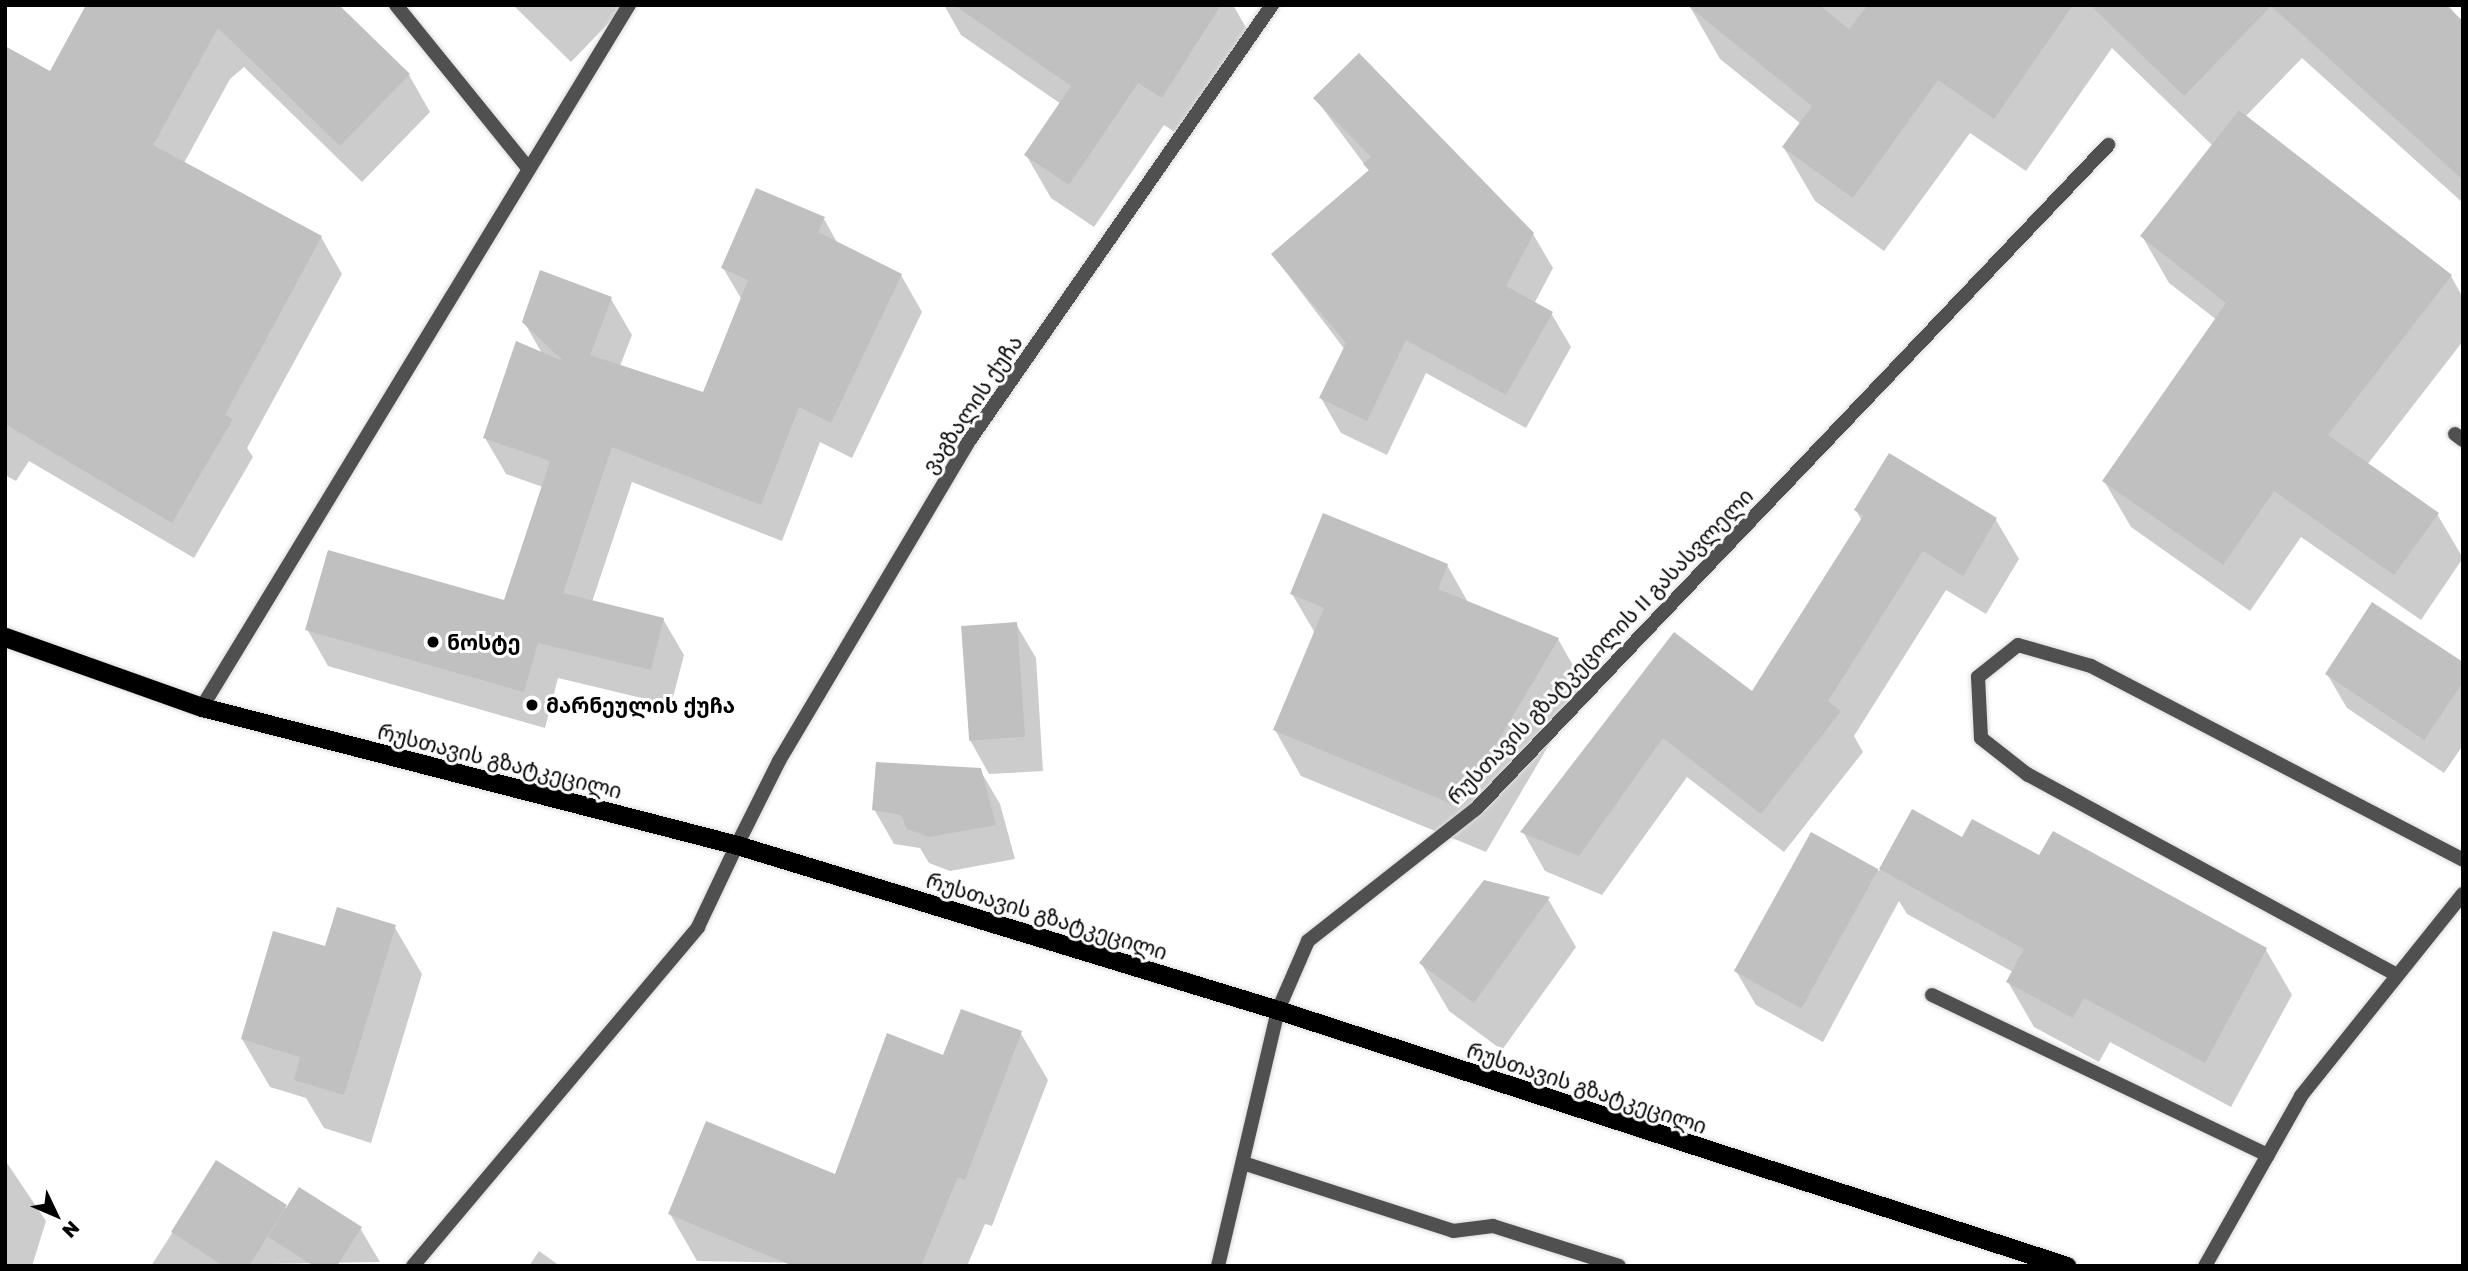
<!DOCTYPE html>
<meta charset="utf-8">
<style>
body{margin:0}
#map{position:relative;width:2468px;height:1271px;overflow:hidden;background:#fff;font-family:"Golos Text","Noto Sans Georgian",sans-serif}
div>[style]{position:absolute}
.shadow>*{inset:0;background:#0003}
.building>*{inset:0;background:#c0c0c0;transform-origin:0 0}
.roads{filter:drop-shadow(0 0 2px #dbdbdb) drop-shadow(0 0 2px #dbdbdb)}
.service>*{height:14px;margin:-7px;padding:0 7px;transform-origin:7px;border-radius:7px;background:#505050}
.minor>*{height:14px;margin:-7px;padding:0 7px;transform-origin:7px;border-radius:7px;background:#505050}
.tertiary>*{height:14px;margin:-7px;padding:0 7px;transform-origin:7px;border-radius:7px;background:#505050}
.trunk>*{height:19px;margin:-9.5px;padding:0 9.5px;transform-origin:9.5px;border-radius:9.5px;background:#000}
.dots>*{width:19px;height:19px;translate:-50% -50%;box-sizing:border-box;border:4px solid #fff;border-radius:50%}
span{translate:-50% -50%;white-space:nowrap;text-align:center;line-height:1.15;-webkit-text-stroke:6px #fff;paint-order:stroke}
.street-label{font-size:21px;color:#000}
.poi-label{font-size:21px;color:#000;font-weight:700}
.left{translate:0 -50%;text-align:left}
.frame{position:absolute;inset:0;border:7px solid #000;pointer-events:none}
.north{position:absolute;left:21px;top:1180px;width:70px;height:70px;-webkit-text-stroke:5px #fff;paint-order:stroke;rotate:134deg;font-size:19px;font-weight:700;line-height:28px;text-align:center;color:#000}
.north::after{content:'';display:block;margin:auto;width:24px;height:32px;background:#000;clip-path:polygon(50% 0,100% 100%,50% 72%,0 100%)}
</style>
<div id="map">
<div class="shadow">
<i style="clip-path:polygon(274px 5px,409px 75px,430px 112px,362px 182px,244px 67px,230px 79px,184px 163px,321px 237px,342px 274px,247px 448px,253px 457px,194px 558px,29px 461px,16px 481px,5px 475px,5px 48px,51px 73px)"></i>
<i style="clip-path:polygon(513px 5px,626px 5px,571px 62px)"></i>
<i style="clip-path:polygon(944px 5px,1233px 5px,1252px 38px,1187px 140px,1164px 125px,1094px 227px,1051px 198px,1026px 155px,1061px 104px,961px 35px)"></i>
<i style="clip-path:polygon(1689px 5px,2448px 5px,2463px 23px,2463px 203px,2302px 58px,2245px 117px,2451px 276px,2463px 298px,2463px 341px,2367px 465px,2437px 514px,2463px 558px,2421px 620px,2301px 537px,2250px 611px,2131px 527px,2104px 481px,2217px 320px,2169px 283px,2142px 236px,2213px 146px,2112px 48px,2026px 171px,1970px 133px,1884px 251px,1815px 201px,1784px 148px,1801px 124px,1720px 59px)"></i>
<i style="clip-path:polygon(1315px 98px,1533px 234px,1553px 268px,1534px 304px,1551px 313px,1571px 347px,1526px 428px,1426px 373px,1387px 455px,1341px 433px,1321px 398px,1345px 350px,1273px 255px,1370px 172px)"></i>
<i style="clip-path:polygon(824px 219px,838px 244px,901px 275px,922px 312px,852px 458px,820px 442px,782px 541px,632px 482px,592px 602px,663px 619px,684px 655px,671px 705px,558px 678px,545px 728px,328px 666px,307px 629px,505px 602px,543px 487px,506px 474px,485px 438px,543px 355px,524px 322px,611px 299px,632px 335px,620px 366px,704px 394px,742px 300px,723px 268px)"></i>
<i style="clip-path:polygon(1856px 510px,1996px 520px,2019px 559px,1986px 614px,1946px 590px,1854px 736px,1863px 752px,1784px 852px,1687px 777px,1602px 895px,1545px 871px,1523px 832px,1674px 635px,1753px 694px,1862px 521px)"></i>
<i style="clip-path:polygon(1447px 565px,1469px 604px,1558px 639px,1584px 685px,1486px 852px,1301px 776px,1275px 730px,1315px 633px,1292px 594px)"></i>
<i style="clip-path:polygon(1016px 624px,1036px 658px,1043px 771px,989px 774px,970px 740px)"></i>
<i style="clip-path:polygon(2463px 664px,2463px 745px,2444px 773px,2347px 708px,2327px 674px)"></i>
<i style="clip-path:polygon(980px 770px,1000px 804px,1015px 859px,950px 871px,929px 863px,920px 848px,894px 844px,874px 809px)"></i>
<i style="clip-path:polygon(1912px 812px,1963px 839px,2040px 858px,2053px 834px,2266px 950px,2292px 995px,2231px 1107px,2110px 1042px,2099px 1062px,2034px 1027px,2008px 982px,2013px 972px,1907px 914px,1899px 901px,1823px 1042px,1756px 1005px,1736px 971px,1812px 834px,1879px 871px)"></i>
<i style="clip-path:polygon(1548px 899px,1576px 947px,1502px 1050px,1449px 1011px,1421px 963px)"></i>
<i style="clip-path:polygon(394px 926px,422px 974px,371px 1143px,324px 1128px,306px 1098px,270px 1087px,242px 1039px,326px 948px)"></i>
<i style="clip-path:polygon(1020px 1032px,1048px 1080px,992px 1226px,985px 1224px,967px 1266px,697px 1261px,670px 1214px,836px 1177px,944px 1057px)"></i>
<i style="clip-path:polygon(5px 1160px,46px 1221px,32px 1266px,5px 1266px)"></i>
<i style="clip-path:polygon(217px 1163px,287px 1209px,360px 1228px,380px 1262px,151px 1266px)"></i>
<i style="clip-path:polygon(539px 1251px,560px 1266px,529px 1266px)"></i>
</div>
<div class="building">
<i style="clip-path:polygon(86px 5px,339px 5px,410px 74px,340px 146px,218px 28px,153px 145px,322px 236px,225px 415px,233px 419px,172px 523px,5px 424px,5px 46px,50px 71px)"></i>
<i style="clip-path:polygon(954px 5px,1221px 5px,1162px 98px,1138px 83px,1069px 185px,1024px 155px,1071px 86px)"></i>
<i style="clip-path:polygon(1687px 5px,1819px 5px,1849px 29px,1868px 5px,2073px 5px,1994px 119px,1938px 80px,1853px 198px,1782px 147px,1812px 106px)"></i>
<i style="clip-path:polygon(2090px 5px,2445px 5px,2463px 21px,2463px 180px,2271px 6px,2184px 96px)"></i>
<i style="clip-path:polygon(1359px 53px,1534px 233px,1506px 286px,1553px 312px,1506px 395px,1406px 340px,1367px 421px,1319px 398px,1346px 343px,1271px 254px,1369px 170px,1363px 164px,1371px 157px,1313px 98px)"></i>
<i style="clip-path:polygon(2239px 110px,2452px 275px,2328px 435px,2439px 513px,2394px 575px,2274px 491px,2223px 565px,2102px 481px,2226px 303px,2140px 236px)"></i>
<i style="clip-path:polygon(756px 188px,825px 217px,818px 232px,902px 274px,831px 423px,799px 407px,761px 505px,612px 447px,563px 593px,664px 618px,651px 670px,538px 643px,524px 692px,305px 630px,328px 550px,504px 600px,550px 461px,483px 438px,516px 341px,563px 361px,522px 322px,540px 270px,612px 297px,590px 355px,703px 392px,748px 280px,721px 268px)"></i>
<i style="clip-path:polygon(1889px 453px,1997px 518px,1963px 576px,1923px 551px,1828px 701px,1841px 711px,1761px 814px,1663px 738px,1579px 856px,1520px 832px,1674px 632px,1752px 691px,1863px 516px,1854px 510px)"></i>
<i style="clip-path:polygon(1323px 513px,1448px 564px,1438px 589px,1559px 638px,1459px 807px,1273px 730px,1324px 608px,1290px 594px)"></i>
<i style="clip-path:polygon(2372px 602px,2463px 662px,2463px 682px,2424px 740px,2325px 674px)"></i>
<i style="left:1017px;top:622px;width:115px;height:56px;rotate:86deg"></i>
<i style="clip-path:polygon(876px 762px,981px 768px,996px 825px,929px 837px,907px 829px,901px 815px,872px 810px)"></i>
<i style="clip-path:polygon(1912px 809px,1962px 837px,1972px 819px,2039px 855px,2053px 831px,2267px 948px,2205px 1063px,2084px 998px,2073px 1018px,2006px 982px,2024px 949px,1879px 869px)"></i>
<i style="left:1811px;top:832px;width:77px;height:159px;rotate:29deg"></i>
<i style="clip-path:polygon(1484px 880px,1550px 897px,1474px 1003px,1419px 963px)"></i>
<i style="clip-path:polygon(337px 907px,396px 925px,344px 1095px,294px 1080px,300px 1057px,241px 1039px,273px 931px,325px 946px)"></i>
<i style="clip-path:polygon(961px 1009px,1022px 1031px,965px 1180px,958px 1177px,921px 1266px,793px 1266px,668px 1214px,706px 1121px,835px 1174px,887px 1033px,943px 1055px)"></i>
<i style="clip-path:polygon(216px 1160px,287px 1205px,249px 1266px,224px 1266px,171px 1232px)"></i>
<i style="clip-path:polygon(299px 1187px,362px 1227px,337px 1266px,314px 1266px,268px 1237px)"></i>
</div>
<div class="roads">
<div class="service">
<i style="left:396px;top:5px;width:211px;rotate:51deg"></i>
<i style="left:2455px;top:434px;width:10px;rotate:37deg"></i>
<i style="left:202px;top:707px;width:822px;rotate:-58.69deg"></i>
<i style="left:2397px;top:975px;width:420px;rotate:-151.5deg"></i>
<i style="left:2028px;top:775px;width:60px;rotate:-141.8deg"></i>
<i style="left:1981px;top:738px;width:61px;rotate:-92.8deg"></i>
<i style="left:1978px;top:677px;width:51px;rotate:-38.7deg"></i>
<i style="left:2018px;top:645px;width:76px;rotate:16deg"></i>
<i style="left:2091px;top:666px;width:420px;rotate:27.5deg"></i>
<i style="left:1932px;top:995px;width:372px;rotate:25.5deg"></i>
<i style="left:1243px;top:1163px;width:221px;rotate:17.9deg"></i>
<i style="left:1453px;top:1231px;width:40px;rotate:-7.1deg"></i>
<i style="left:1493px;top:1226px;width:132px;rotate:17.6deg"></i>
<i style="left:2205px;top:1266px;width:195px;rotate:-60.5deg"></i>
<i style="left:2301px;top:1096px;width:259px;rotate:-51.3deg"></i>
</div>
<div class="minor">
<i style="left:413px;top:1266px;width:443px;rotate:-49.9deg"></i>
<i style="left:698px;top:927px;width:91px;rotate:-64.6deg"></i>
<i style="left:1218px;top:1266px;width:263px;rotate:-76.8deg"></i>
<i style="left:1278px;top:1010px;width:75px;rotate:-66.5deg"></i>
<i style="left:1308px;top:941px;width:214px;rotate:-38.2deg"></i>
<i style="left:1476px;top:809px;width:917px;rotate:-46.41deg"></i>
</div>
<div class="tertiary">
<i style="left:737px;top:845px;width:94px;rotate:-63.4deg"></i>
<i style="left:779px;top:761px;width:369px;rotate:-59.3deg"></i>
<i style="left:967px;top:444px;width:535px;rotate:-55.21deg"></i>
</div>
<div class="trunk">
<i style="left:5px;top:637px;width:209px;rotate:19.6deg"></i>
<i style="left:202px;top:707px;width:553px;rotate:14.46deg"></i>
<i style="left:737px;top:845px;width:566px;rotate:16.96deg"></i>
<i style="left:1278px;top:1010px;width:829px;rotate:17.98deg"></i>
</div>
</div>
<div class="dots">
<i style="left:433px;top:642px;background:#000"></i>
<i style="left:532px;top:705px;background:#000"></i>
</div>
<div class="street-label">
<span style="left:972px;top:404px;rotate:-56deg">ვაგზალის ქუჩა</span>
<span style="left:1600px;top:646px;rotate:-46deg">რუსთავის გზატკეცილის II გასასვლელი</span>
<span style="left:500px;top:761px;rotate:14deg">რუსთავის გზატკეცილი</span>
<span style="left:1047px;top:916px;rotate:17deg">რუსთავის გზატკეცილი</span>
<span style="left:1587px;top:1088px;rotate:18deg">რუსთავის გზატკეცილი</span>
</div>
<div class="poi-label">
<span class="left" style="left:447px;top:642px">ნოსტე</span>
<span class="left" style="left:546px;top:705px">მარნეულის ქუჩა</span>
</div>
<div class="frame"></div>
<div class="north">N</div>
</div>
